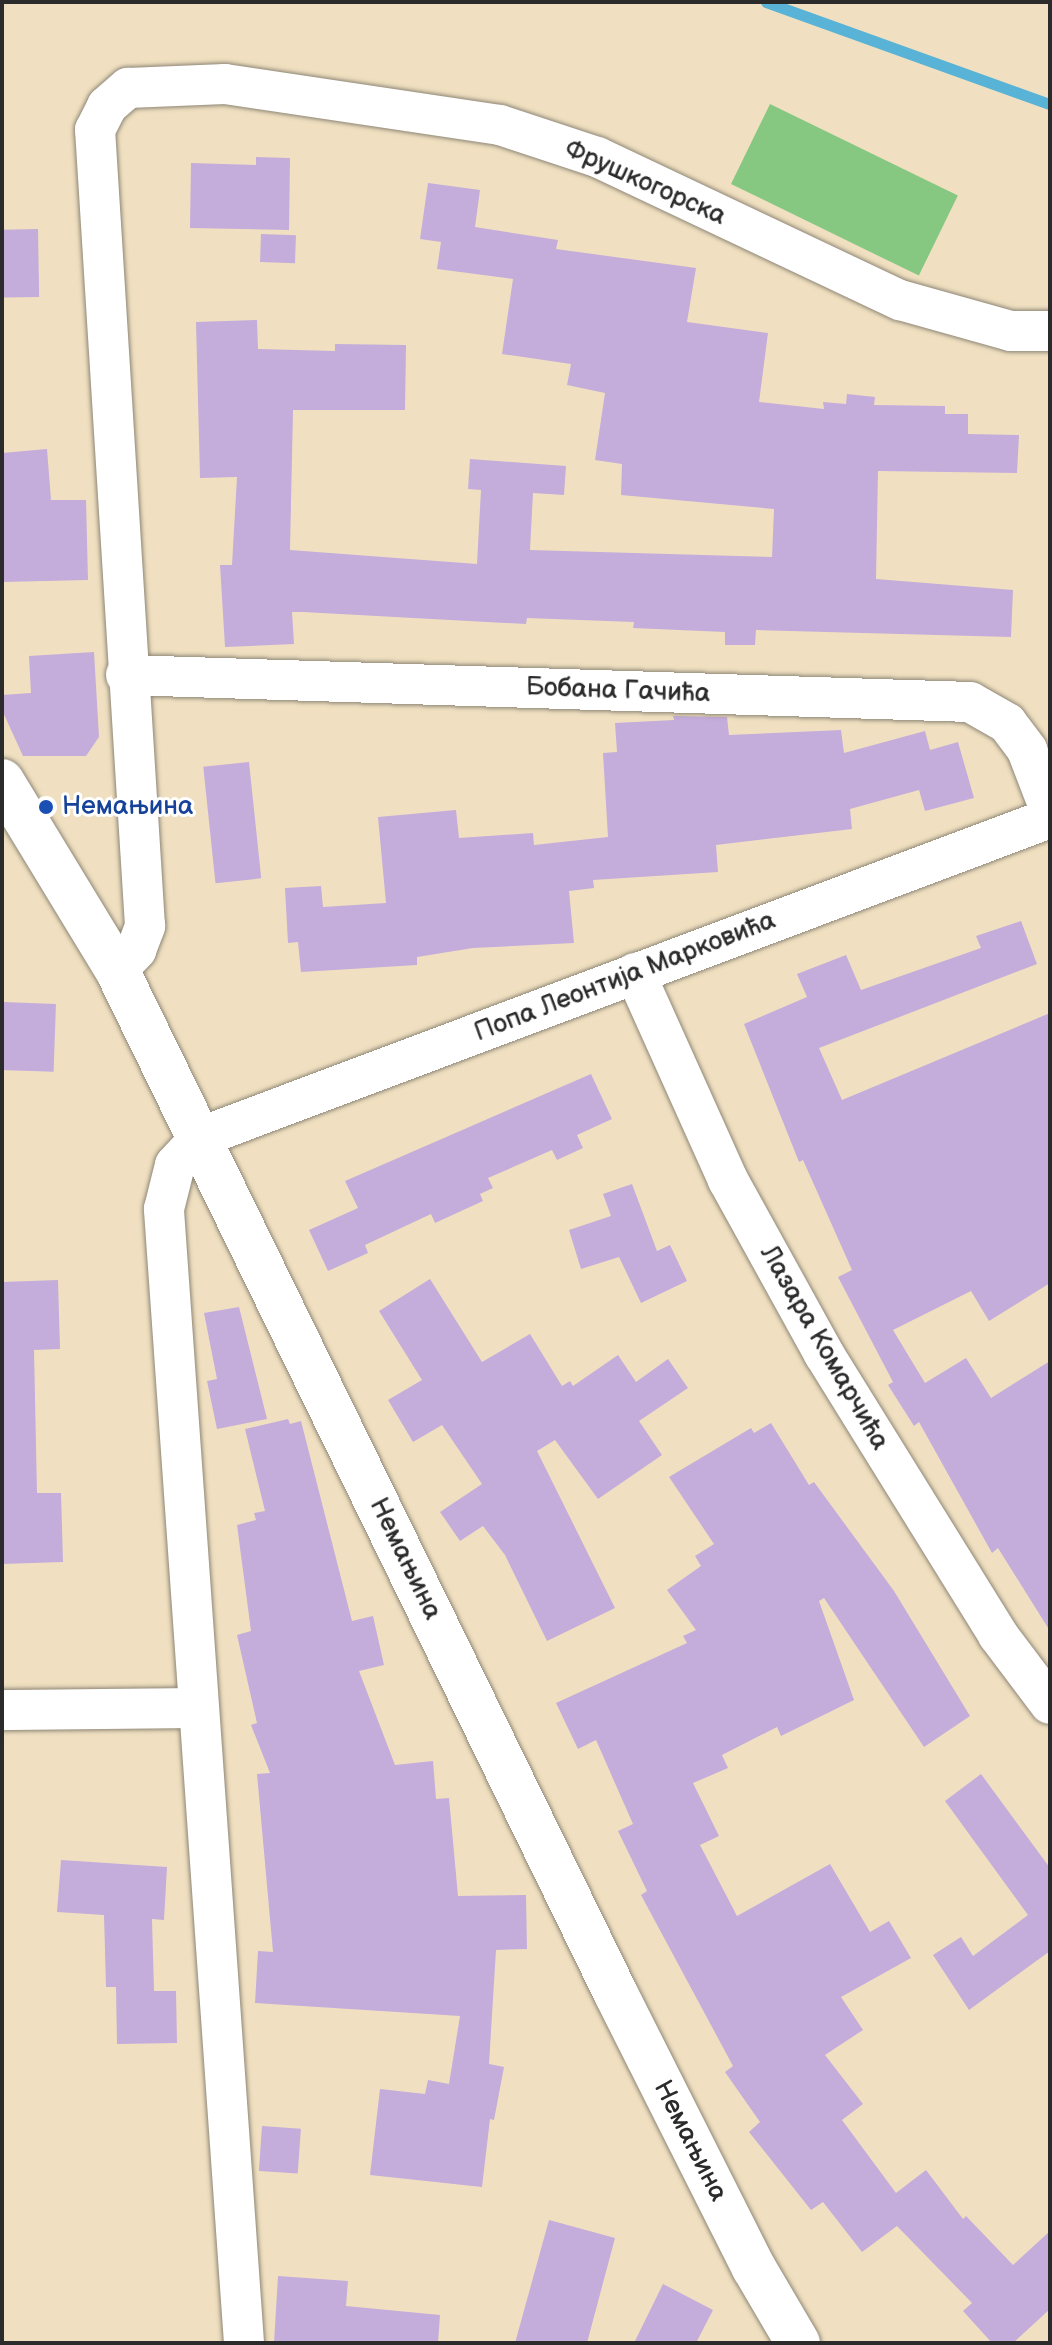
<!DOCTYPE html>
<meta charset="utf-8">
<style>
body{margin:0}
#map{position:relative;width:1052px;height:2345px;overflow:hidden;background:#f0e0c1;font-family:"Balsamiq Sans",sans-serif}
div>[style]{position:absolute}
.green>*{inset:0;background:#86c881;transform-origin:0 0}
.stream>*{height:11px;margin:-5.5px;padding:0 5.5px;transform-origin:5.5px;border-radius:5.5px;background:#58b3d6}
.building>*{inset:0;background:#c4acdb;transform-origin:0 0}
.roads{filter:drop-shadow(0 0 2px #8e8676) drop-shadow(0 0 2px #8e8676)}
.minor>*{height:40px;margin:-20px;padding:0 20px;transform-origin:20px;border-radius:20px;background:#fff}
.tertiary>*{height:44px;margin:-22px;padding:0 22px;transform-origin:22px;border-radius:22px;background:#fff}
.dots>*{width:22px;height:22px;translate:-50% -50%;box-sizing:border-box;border:4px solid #fff;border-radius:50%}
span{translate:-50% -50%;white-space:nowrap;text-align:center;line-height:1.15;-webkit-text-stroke:6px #fff;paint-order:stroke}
.street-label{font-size:26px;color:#2b2b2b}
.transit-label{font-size:26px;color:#164399}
.left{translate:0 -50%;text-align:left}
.frame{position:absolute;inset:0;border:4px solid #2b2b2b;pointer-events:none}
</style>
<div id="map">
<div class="green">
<i style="left:770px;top:104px;width:209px;height:89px;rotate:26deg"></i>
</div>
<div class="stream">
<i style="left:766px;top:2px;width:302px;rotate:19.8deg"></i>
</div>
<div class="building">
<i style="clip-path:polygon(256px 157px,290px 158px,289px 230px,190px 228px,191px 163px,256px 165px)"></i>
<i style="clip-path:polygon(428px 183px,480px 190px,475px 227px,558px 240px,556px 249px,696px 268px,687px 322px,768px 333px,759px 402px,824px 409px,823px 402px,846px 404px,847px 394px,875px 397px,874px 405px,945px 406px,945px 414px,968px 414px,968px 434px,1019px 435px,1017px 473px,878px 471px,876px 579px,1013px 590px,1011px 637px,756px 630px,755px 645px,725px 645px,725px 632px,633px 628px,634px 622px,527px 618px,526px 624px,303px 612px,292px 612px,294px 644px,225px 647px,220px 565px,232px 565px,237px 477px,200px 478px,196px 322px,257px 320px,258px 349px,335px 351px,335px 344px,406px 345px,405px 410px,293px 410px,290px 550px,477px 564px,481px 490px,468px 489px,470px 459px,566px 466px,564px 495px,533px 493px,530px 550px,772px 557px,774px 509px,621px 495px,622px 464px,595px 460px,605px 393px,567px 385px,571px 364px,502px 354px,513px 279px,437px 269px,441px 242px,420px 239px)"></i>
<i style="left:38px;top:229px;width:68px;height:36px;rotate:89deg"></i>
<i style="left:261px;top:234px;width:35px;height:28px;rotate:2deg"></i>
<i style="clip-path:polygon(47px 449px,51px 500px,86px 500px,88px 580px,2px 582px,2px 453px)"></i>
<i style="clip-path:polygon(94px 652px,99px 737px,86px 756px,23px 756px,2px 710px,2px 695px,31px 693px,29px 656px)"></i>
<i style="clip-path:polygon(673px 716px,727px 717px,729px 735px,841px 730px,844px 753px,925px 731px,930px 750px,958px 742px,974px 798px,925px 811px,919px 790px,850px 809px,852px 829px,716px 845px,718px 872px,593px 880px,594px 888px,569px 891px,574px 943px,473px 948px,417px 957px,417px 965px,301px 972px,298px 942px,288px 943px,285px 888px,321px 886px,323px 907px,386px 903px,378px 817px,456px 810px,459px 838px,533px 833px,534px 845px,608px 837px,603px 753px,617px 752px,615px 723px,674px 720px)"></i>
<i style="left:249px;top:762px;width:117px;height:46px;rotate:84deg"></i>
<i style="clip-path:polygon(1021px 921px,1037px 964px,819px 1048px,842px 1100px,1050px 1013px,1050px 1283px,989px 1321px,971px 1291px,893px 1330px,925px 1383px,966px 1358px,991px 1398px,1050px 1361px,1050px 1631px,998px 1548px,992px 1553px,919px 1422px,914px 1426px,888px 1385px,893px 1382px,838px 1277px,852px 1270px,803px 1160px,799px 1162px,744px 1024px,807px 997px,797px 974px,846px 955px,861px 990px,981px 948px,976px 936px)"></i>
<i style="left:2px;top:1002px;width:54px;height:68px;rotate:2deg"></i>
<i style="clip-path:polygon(591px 1074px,612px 1119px,577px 1135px,583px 1148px,557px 1160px,552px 1150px,488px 1178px,493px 1188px,480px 1194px,483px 1201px,435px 1223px,431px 1214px,365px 1245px,368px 1253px,328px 1271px,309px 1230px,358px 1208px,345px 1181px)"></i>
<i style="clip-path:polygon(632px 1184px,657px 1251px,670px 1245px,687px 1281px,641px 1303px,619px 1257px,581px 1269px,569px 1230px,611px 1216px,603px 1194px)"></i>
<i style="clip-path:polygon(430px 1279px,482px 1362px,530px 1334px,562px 1386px,570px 1381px,573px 1386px,618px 1355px,636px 1382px,668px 1359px,688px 1388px,639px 1421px,662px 1455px,598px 1499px,555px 1440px,537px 1451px,615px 1608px,547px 1641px,505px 1555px,483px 1526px,460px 1541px,440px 1512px,482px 1484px,442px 1425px,413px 1442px,388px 1400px,422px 1380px,379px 1311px)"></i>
<i style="clip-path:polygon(58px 1280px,60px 1349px,34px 1350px,37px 1493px,61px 1493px,63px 1562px,2px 1564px,2px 1282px)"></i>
<i style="clip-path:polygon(239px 1307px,267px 1419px,217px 1429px,207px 1381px,217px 1379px,204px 1313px)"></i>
<i style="clip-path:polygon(288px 1419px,290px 1424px,301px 1421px,352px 1621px,373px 1616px,384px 1665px,359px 1671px,395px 1765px,433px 1761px,436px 1799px,449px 1798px,458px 1896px,526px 1895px,527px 1949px,496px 1950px,489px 2064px,504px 2067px,494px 2120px,490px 2119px,482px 2187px,370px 2175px,380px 2089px,425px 2094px,428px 2080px,449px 2084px,460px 2016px,255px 2003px,258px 1951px,273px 1952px,257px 1774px,270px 1773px,251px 1725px,257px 1723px,237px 1635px,251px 1631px,237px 1525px,256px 1520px,254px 1513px,265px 1511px,245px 1429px)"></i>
<i style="clip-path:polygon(771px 1423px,809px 1485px,814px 1482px,894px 1591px,970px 1716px,924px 1747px,824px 1598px,819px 1601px,854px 1700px,781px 1736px,777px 1727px,722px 1755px,728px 1768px,693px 1783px,719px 1836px,700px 1845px,737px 1916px,830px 1864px,870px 1932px,889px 1921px,911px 1958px,841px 1997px,863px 2030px,825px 2055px,863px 2104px,842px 2120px,896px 2193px,926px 2170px,963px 2219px,966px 2216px,1013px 2265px,1050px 2231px,1050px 2309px,1013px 2343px,992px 2343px,963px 2311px,972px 2303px,897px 2226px,862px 2252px,823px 2202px,811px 2210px,749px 2132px,760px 2122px,725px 2072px,733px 2066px,641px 1895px,647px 1891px,618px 1831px,633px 1824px,596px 1740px,578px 1749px,556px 1703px,687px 1643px,683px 1636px,696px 1630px,667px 1590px,701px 1566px,695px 1556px,714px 1544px,669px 1477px,751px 1428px,754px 1433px)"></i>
<i style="clip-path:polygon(981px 1774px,1050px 1868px,1050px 1951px,969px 2010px,933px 1955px,961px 1937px,973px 1956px,1028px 1915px,945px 1801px)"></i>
<i style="clip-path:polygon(61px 1860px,167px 1867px,164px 1920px,152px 1919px,154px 1991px,176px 1991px,177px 2043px,117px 2044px,116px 1987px,106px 1987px,104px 1915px,57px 1912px)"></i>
<i style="left:262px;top:2126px;width:39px;height:45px;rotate:4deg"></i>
<i style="clip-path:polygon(549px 2220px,615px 2238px,587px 2343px,515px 2343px)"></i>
<i style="clip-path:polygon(278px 2276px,348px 2281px,346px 2306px,440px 2315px,438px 2343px,274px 2343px)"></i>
<i style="clip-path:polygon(663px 2284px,713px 2310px,696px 2343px,634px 2343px)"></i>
</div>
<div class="roads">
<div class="minor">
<i style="left:126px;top:675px;width:844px;rotate:1.83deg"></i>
<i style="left:970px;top:702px;width:43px;rotate:29.6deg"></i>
<i style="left:1007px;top:723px;width:34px;rotate:53deg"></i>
<i style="left:1027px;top:750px;width:64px;rotate:69deg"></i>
<i style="left:117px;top:970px;width:28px;rotate:-46deg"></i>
<i style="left:136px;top:950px;width:26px;rotate:-69deg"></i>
<i style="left:145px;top:926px;width:798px;rotate:-93.59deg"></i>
<i style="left:95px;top:130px;width:27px;rotate:-63deg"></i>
<i style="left:107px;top:106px;width:28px;rotate:-41deg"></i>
<i style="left:128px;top:88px;width:97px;rotate:-2.4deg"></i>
<i style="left:225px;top:84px;width:278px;rotate:8.5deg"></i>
<i style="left:500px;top:125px;width:102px;rotate:18.3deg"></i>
<i style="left:597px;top:157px;width:335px;rotate:25.3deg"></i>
<i style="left:900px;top:300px;width:115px;rotate:15.6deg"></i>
<i style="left:1011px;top:331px;width:39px"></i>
<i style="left:635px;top:973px;width:227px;rotate:65.8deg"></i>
<i style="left:728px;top:1180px;width:199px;rotate:61.1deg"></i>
<i style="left:824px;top:1354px;width:331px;rotate:58.2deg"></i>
<i style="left:998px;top:1635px;width:86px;rotate:53deg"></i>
<i style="left:2px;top:1710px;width:197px;rotate:-0.6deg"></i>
<i style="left:244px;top:2343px;width:1137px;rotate:-94.04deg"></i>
<i style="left:164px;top:1209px;width:45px;rotate:-76deg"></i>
<i style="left:175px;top:1165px;width:38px;rotate:-47deg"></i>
<i style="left:201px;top:1137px;width:907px;rotate:-20.59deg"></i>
</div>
<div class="tertiary">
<i style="left:2px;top:781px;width:221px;rotate:58.7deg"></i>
<i style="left:117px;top:970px;width:1139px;rotate:64.02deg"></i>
<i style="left:616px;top:1994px;width:307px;rotate:63.3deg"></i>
<i style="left:754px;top:2268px;width:87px;rotate:59.6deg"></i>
</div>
</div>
<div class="dots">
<i style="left:46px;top:807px;background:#1a4fb4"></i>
</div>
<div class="street-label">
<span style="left:645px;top:183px;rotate:24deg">Фрушкогорска</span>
<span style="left:618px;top:691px;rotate:2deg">Бобана Гачића</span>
<span style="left:625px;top:977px;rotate:-21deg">Попа Леонтија Марковића</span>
<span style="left:824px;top:1348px;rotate:60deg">Лазара Комарчића</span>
<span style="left:405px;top:1559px;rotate:64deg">Немањина</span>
<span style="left:690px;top:2141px;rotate:63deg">Немањина</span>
</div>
<div class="transit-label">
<span class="left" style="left:62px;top:807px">Немањина</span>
</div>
<div class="frame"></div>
</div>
